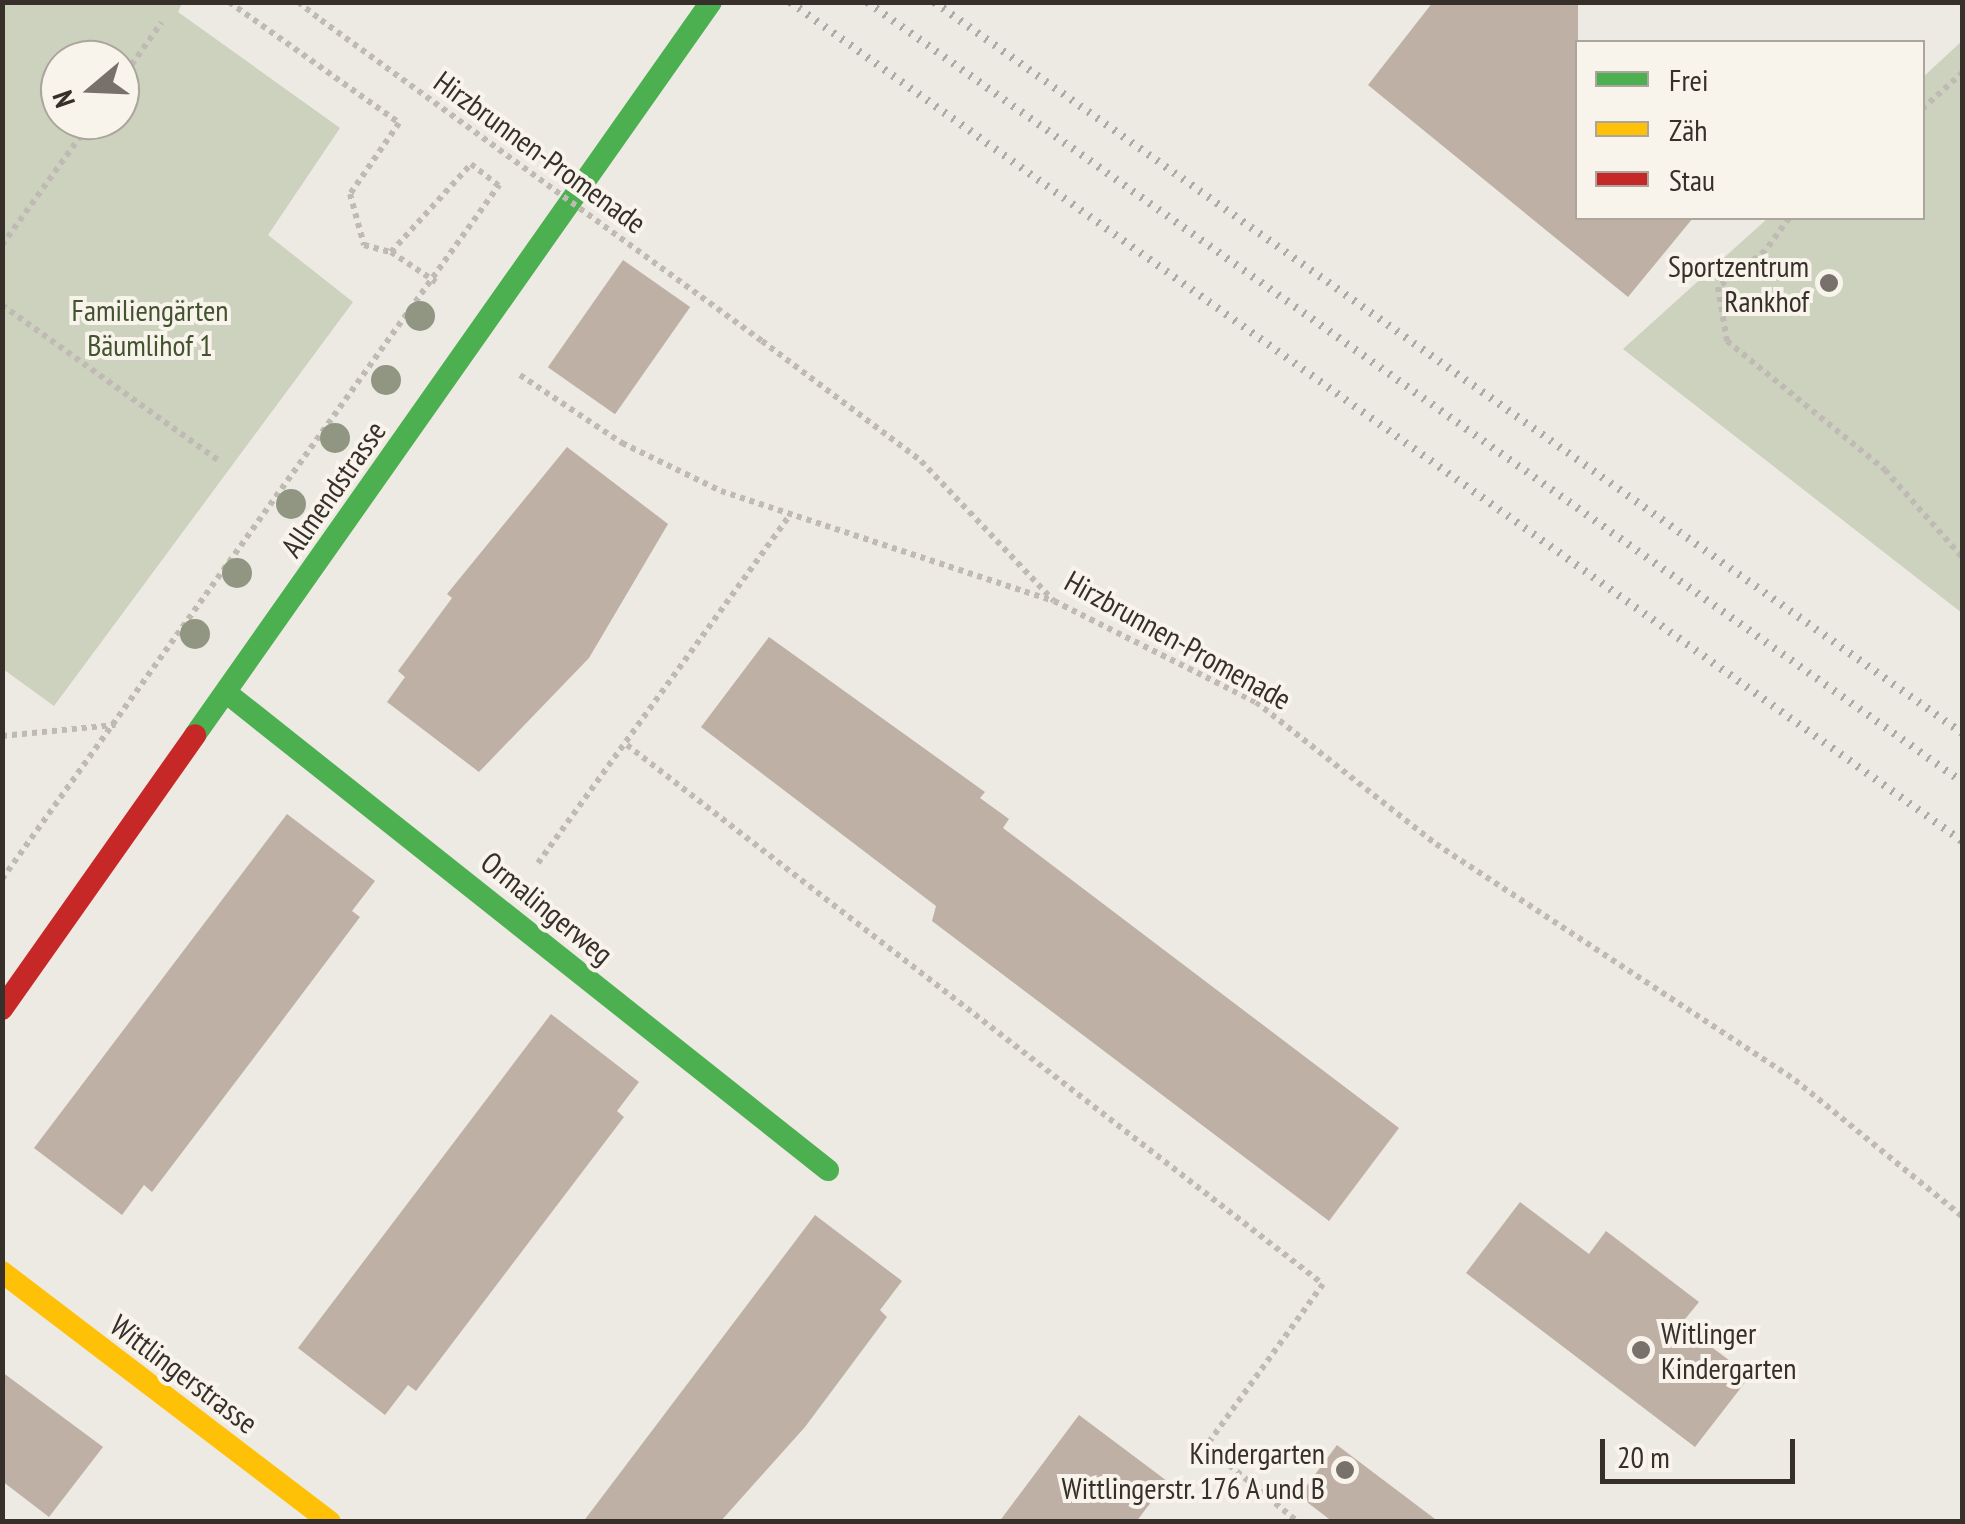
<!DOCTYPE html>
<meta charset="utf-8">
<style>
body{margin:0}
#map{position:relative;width:1965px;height:1524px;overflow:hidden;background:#ede9e3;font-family:"PT Sans Narrow",sans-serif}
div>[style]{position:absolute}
.green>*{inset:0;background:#cdd2be}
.building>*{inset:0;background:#bfb0a6;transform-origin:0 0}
.path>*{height:6px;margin-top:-3px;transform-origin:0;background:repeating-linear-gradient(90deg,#bfbab4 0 5px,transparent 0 10px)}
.fast>*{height:22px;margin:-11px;padding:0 11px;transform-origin:11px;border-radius:11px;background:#4caf50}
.slow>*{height:22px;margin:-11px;padding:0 11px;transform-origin:11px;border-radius:11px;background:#ffc107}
.jam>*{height:22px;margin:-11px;padding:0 11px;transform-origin:11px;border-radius:11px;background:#c62828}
.rail>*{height:8px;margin-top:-4px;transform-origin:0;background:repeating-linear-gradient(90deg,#aeaaa6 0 2.5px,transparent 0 10.5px)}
.path-bridge>*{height:6px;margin-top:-3px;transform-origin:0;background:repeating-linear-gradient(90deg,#bfbab4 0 5px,transparent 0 10px)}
.trees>*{width:30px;height:30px;margin:-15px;border-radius:50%;background:#909681}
.dots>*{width:28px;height:28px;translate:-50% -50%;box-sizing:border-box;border:5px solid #f9f4eb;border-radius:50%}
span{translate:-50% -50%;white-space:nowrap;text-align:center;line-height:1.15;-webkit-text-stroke:8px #f9f4eb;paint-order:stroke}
.street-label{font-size:30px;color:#372f2a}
.poi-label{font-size:30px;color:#372f2a}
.right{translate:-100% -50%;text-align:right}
.left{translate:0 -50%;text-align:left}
.park-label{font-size:30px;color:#435330}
.frame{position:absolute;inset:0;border:5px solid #372f2a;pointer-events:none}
.legend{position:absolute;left:1575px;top:40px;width:350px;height:180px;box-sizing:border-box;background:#f9f4eb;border:2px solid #aba59e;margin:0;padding:12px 18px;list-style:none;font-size:30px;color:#372f2a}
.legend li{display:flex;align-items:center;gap:20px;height:50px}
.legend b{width:50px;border:2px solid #aba59e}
.north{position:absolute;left:40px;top:40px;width:100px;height:100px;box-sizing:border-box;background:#f9f4eb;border:2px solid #aba59e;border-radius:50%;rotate:251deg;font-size:28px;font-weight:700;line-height:40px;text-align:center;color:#372f2a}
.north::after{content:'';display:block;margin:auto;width:35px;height:45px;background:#77706b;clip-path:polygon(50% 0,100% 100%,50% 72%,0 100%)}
.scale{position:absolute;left:1600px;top:1439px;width:195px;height:45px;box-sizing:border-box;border:5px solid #372f2a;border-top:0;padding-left:12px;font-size:30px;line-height:35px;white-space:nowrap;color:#372f2a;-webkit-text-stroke:8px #f9f4eb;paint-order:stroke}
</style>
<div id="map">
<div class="green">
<i style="clip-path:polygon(evenodd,3px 2px,182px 3px,178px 12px,340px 128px,268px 235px,353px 302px,54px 706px,3px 669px,3px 2px,60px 60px,120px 60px,120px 120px,60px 120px,60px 60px)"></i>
<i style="clip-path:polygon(1962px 41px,1962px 613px,1623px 349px,1768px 218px,1922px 218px,1923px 77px)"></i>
</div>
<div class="building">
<i style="clip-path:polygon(1433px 2px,1578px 2px,1578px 218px,1693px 218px,1628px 297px,1368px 85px)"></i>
<i style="left:623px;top:260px;width:82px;height:131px;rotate:35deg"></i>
<i style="clip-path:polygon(567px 447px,668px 524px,589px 658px,479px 772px,387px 702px,405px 677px,398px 671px,452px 598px,447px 594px)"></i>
<i style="clip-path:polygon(769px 637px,985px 792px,980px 798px,1009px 819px,1003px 828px,1399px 1128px,1329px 1221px,932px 921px,936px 906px,701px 727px)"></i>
<i style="clip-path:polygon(287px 814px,375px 881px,352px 911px,360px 917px,278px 1026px,152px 1192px,144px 1185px,122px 1215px,34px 1148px)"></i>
<i style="clip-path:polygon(551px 1014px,639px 1082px,617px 1111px,624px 1117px,416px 1391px,408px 1385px,385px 1415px,298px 1348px)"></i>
<i style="clip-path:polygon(1520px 1202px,1589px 1254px,1606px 1231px,1699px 1302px,1681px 1324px,1750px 1376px,1695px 1447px,1466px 1273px)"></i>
<i style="clip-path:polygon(815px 1215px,902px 1281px,880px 1310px,887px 1317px,805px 1427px,720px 1522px,583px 1522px)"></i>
<i style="clip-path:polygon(2px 1372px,103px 1447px,49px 1517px,2px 1481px)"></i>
<i style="clip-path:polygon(1079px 1415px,1167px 1481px,1136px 1522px,999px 1522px)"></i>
<i style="clip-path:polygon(1337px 1445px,1439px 1522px,1333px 1522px,1299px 1496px)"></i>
</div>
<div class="path">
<i style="left:229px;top:2px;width:209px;rotate:35.4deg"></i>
<i style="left:399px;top:123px;width:86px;rotate:124.6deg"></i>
<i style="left:350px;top:194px;width:53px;rotate:74.6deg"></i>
<i style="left:364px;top:245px;width:28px;rotate:15deg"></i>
<i style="left:391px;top:252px;width:119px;rotate:-47.7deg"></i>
<i style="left:471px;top:164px;width:39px;rotate:38deg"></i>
<i style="left:298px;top:2px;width:29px;rotate:38deg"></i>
<i style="left:120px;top:81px;width:72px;rotate:-54.6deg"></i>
<i style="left:1922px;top:109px;width:54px;rotate:-42deg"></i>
<i style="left:1789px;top:218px;width:41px;rotate:126deg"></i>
<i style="left:1765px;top:251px;width:59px;rotate:142.5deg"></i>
<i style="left:1718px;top:287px;width:55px;rotate:80.5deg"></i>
<i style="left:1727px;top:341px;width:204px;rotate:39.2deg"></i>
<i style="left:1885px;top:470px;width:116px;rotate:48.5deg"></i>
<i style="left:2px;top:245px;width:154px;rotate:-54.2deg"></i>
<i style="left:391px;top:252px;width:54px;rotate:33.7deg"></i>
<i style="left:2px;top:305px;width:267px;rotate:35.7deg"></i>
<i style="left:762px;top:341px;width:199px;rotate:37deg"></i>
<i style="left:921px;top:461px;width:193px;rotate:46.5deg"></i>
<i style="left:1054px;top:601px;width:226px;rotate:26.6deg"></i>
<i style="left:1256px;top:702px;width:229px;rotate:38.3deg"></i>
<i style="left:1436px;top:844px;width:430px;rotate:33.3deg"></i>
<i style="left:1795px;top:1080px;width:215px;rotate:39.2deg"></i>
<i style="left:520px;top:375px;width:123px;rotate:33.7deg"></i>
<i style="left:622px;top:443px;width:110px;rotate:25.9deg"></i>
<i style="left:721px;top:491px;width:350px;rotate:18.3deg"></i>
<i style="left:2px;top:736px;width:114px;rotate:-5.6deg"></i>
<i style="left:627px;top:745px;width:880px;rotate:37.76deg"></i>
<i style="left:1323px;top:1284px;width:200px;rotate:125.8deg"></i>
<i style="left:1206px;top:1446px;width:119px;rotate:39.6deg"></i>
<i style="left:538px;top:863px;width:428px;rotate:-54.1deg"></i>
<i style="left:2px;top:879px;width:854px;rotate:-54.39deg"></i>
</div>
<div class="fast">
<i style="left:228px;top:694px;width:766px;rotate:38.43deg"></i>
<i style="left:195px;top:735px;width:896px;rotate:-54.86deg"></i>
</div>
<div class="slow">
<i style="left:2px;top:1272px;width:412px;rotate:37.3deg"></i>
</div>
<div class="jam">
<i style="left:2px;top:1009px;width:335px;rotate:-54.8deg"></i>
</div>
<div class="rail">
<i style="left:790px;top:2px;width:1441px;rotate:35.6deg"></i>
<i style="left:867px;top:2px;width:1344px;rotate:35.46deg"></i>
<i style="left:934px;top:2px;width:1261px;rotate:35.42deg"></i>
</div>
<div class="path-bridge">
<i style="left:321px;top:20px;width:545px;rotate:36.05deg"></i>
</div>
<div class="trees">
<i style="left:420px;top:316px"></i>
<i style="left:386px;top:380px"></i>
<i style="left:335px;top:438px"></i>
<i style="left:291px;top:504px"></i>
<i style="left:237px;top:573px"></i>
<i style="left:195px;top:634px"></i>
</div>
<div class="dots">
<i style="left:1829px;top:283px;background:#77706b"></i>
<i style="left:1641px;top:1350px;background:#77706b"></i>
<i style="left:1345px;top:1470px;background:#77706b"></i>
</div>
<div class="street-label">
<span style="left:540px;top:152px;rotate:36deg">Hirzbrunnen-Promenade</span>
<span style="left:333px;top:489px;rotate:-55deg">Allmendstrasse</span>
<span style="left:1178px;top:640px;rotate:29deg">Hirzbrunnen-Promenade</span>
<span style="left:547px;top:908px;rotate:39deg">Ormalingerweg</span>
<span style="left:184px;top:1374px;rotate:37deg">Wittlingerstrasse</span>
</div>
<div class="poi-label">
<span class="right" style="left:1809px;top:283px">Sportzentrum<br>Rankhof</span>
<span class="left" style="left:1661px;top:1350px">Witlinger<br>Kindergarten</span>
<span class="right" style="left:1325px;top:1470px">Kindergarten<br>Wittlingerstr. 176 A und B</span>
</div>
<div class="park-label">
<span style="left:150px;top:327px">Familiengärten<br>Bäumlihof 1</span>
</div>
<div class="frame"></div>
<ul class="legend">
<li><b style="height:12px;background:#4caf50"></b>Frei</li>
<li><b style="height:12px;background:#ffc107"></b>Zäh</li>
<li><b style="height:12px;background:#c62828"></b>Stau</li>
</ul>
<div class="north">N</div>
<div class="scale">20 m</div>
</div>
